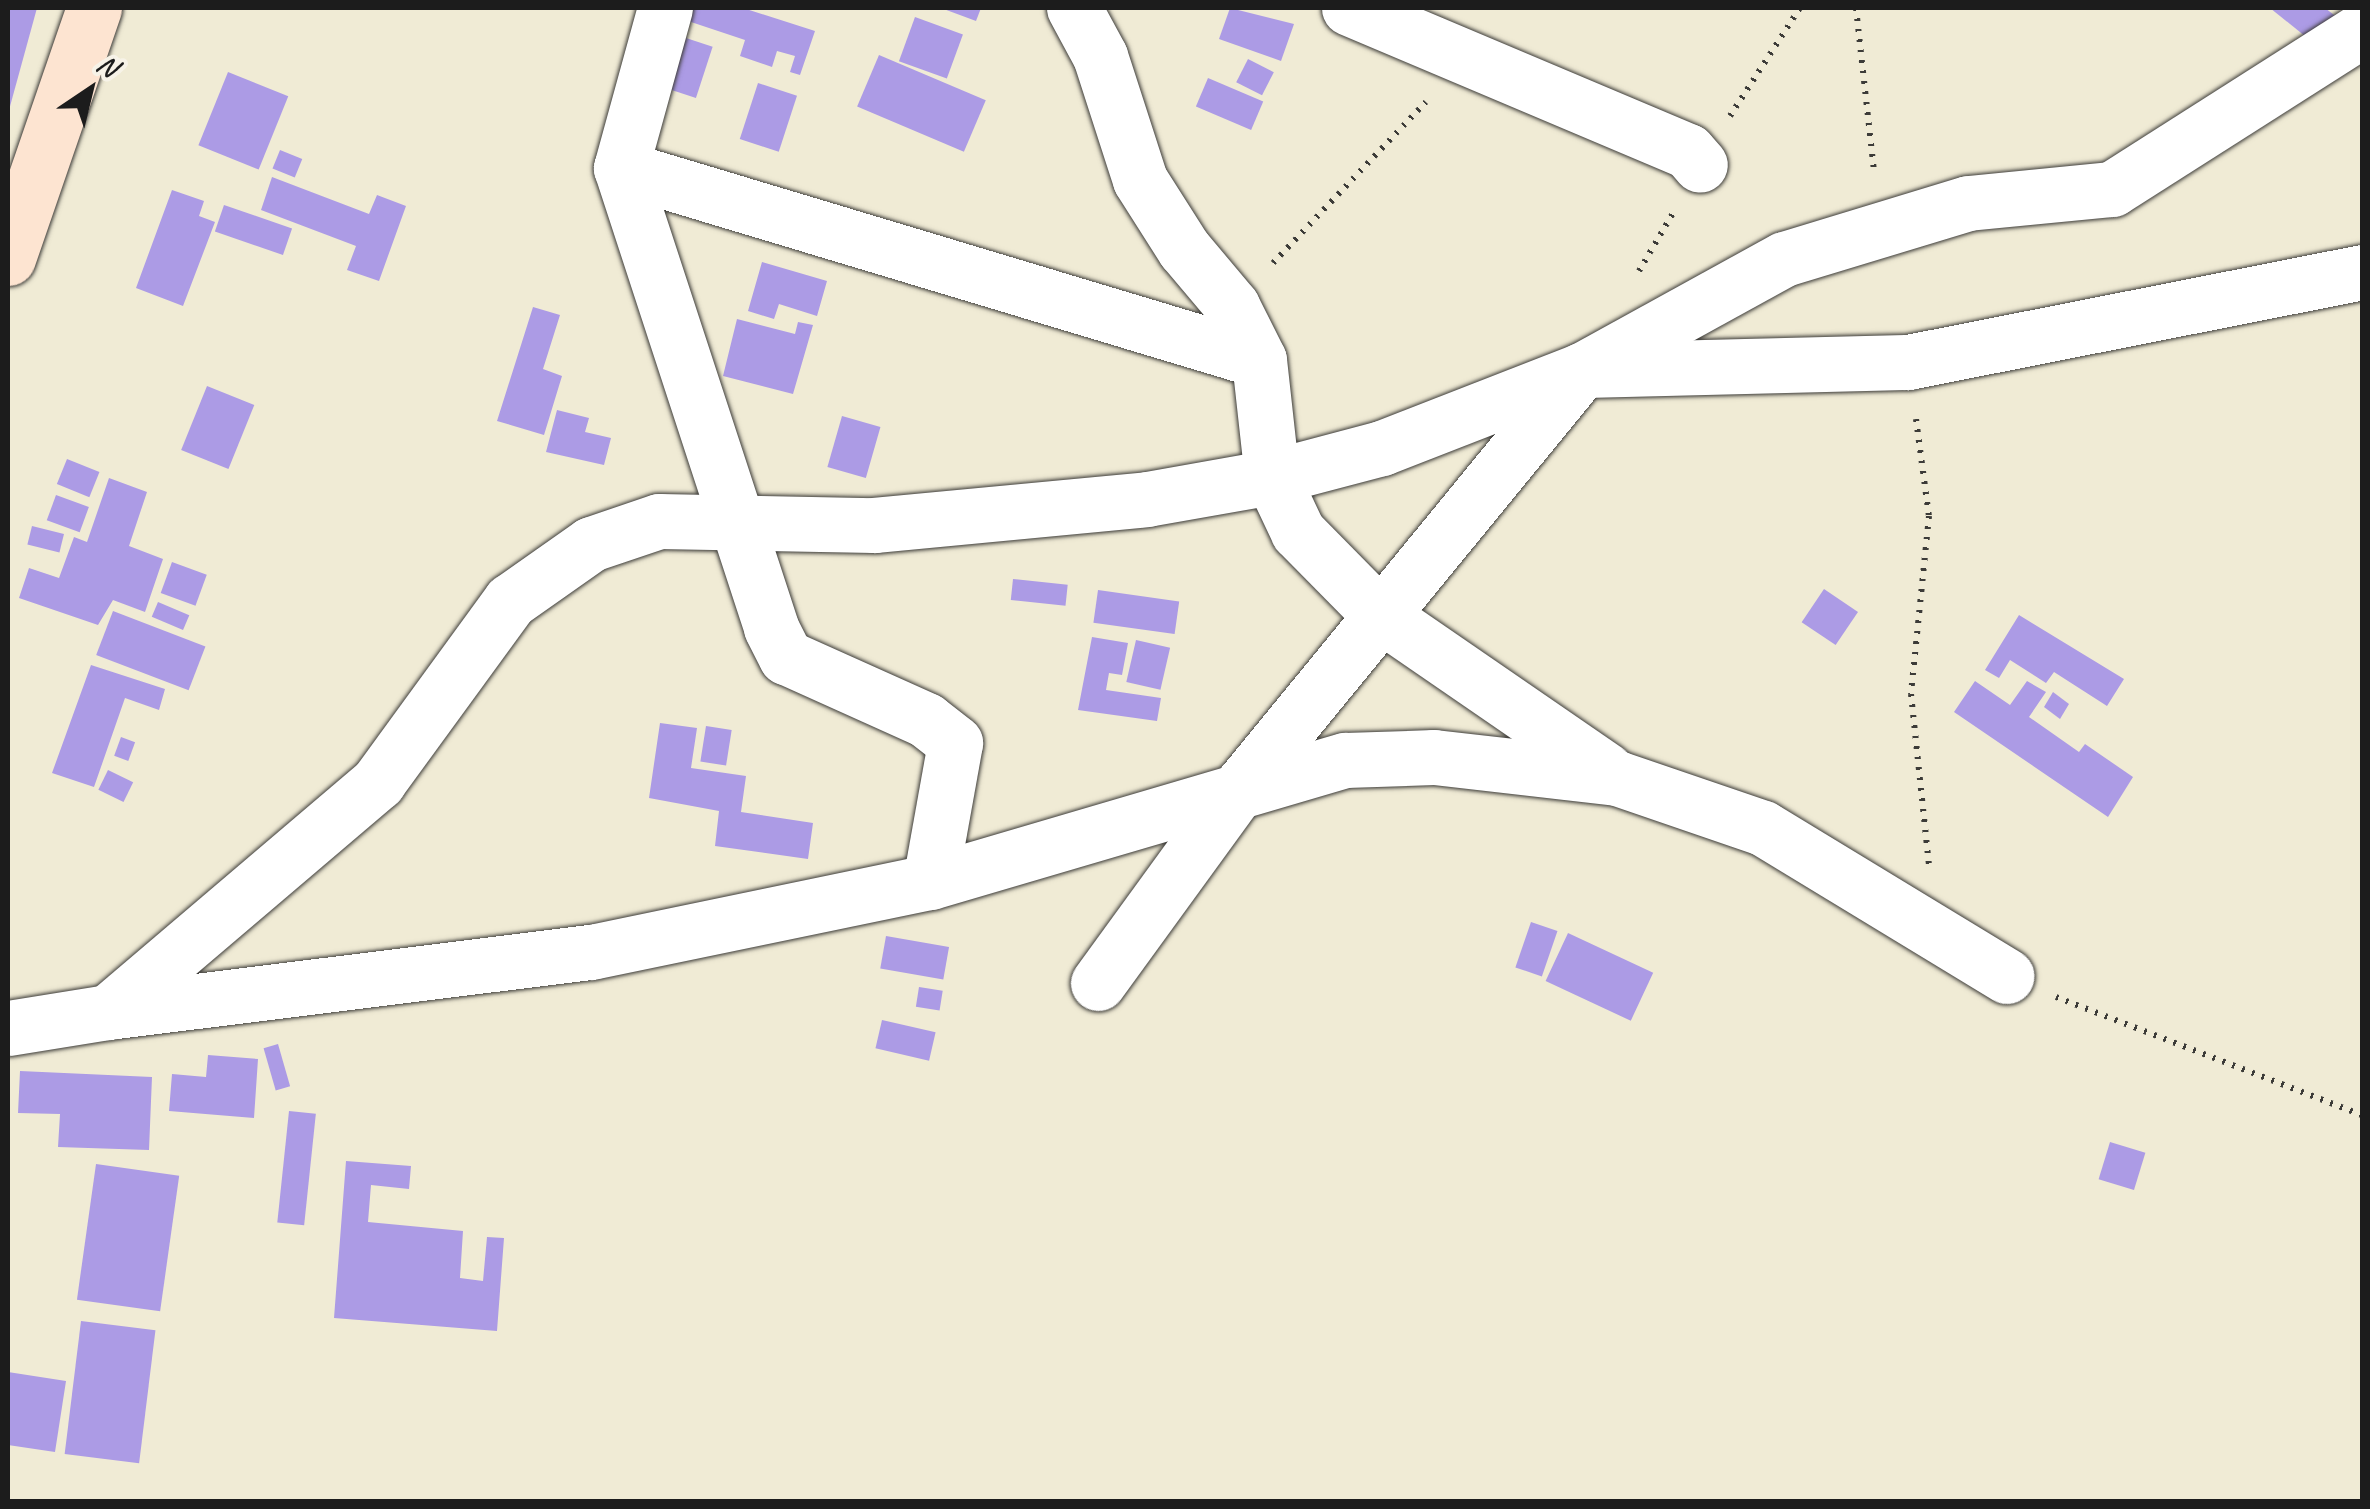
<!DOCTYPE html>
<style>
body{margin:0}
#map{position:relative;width:2370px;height:1509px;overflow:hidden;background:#f0ebd5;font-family:Caveat,sans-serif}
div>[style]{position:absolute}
.building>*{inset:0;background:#ac9be5;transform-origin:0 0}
.path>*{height:6px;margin-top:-3px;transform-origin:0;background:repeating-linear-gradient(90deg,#3c3b38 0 2.5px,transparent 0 10.5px)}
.roads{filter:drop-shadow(0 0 2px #3c3b38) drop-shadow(0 0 2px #3c3b38)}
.street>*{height:55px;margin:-27.5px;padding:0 27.5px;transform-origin:27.5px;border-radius:27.5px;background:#fff}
.secondary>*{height:55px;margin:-27.5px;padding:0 27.5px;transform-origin:27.5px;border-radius:27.5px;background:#fde4d1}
span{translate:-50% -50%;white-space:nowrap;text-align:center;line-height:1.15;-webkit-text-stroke:9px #f7f3e8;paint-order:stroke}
.frame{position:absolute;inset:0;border:10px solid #1c1c1c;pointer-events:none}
.north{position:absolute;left:40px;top:40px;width:100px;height:100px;-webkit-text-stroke:8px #f7f3e8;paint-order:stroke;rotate:35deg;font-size:28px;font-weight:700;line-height:40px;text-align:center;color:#1c1c1c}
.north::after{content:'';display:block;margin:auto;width:35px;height:45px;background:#1c1c1c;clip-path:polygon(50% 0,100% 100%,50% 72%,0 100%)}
</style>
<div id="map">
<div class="building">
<i style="clip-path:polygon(8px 8px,37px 8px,9px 110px,8px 109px)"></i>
<i style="clip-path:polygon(693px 8px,743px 8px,815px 31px,800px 75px,790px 72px,795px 56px,777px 51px,772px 67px,740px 56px,745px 40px,688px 21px)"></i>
<i style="clip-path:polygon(941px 8px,981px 8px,976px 21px)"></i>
<i style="clip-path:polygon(1230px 8px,1294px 24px,1281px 61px,1219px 39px)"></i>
<i style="clip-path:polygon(2270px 8px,2325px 8px,2338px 18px,2316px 45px)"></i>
<i style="left:915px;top:17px;width:51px;height:47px;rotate:20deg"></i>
<i style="left:686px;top:38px;width:28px;height:54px;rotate:18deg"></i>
<i style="left:879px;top:55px;width:116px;height:56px;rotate:23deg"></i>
<i style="left:1248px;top:59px;width:29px;height:26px;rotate:27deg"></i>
<i style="left:228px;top:72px;width:65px;height:79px;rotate:22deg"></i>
<i style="left:1208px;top:78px;width:60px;height:31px;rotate:23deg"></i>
<i style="left:758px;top:83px;width:41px;height:59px;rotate:18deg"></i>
<i style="left:280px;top:150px;width:24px;height:20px;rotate:22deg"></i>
<i style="clip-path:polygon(272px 177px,369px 214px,377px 195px,406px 206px,379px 281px,347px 270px,356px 246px,261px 210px)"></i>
<i style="clip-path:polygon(172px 190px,204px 201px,199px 216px,215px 222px,183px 306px,136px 288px)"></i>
<i style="left:224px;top:205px;width:72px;height:28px;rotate:19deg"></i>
<i style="clip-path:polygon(762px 262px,827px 281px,817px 316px,779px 304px,774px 319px,748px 311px)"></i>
<i style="clip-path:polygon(533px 307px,560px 315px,543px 369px,562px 376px,544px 435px,497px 421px)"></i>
<i style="clip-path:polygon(737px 319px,795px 334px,798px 322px,813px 325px,793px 394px,723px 376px)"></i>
<i style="left:207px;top:386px;width:51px;height:69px;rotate:22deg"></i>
<i style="clip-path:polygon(557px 410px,589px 418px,585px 432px,611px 438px,604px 465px,546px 452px)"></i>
<i style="left:842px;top:416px;width:40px;height:53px;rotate:16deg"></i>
<i style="left:67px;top:459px;width:35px;height:27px;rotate:22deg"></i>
<i style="clip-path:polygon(109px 478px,147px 492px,129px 546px,163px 559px,145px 612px,113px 600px,98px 625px,19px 598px,29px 568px,59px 578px,74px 537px,87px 542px)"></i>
<i style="left:56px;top:495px;width:35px;height:27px;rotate:20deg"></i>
<i style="left:32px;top:526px;width:33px;height:19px;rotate:14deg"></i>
<i style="left:172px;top:562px;width:37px;height:33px;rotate:20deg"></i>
<i style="left:1013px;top:579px;width:55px;height:21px;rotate:6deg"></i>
<i style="left:1824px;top:589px;width:41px;height:40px;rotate:34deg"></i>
<i style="left:1098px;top:590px;width:82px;height:33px;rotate:8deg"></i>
<i style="left:158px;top:602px;width:34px;height:16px;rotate:23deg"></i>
<i style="left:113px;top:611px;width:99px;height:47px;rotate:21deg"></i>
<i style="clip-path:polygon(2019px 615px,2124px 679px,2107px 706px,2054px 672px,2046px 683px,2010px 660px,1999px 678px,1985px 670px)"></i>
<i style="clip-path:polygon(1092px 637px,1128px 643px,1122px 675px,1109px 673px,1106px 690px,1161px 698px,1157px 721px,1078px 710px)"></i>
<i style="left:1136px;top:640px;width:35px;height:43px;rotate:13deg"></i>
<i style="clip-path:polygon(91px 665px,165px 689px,159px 710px,125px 698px,94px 787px,52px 773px)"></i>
<i style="clip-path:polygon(1975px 681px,2010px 705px,2027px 681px,2046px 692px,2029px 717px,2079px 752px,2085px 744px,2133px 777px,2108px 817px,1954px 712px)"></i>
<i style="clip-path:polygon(2053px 692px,2069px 704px,2060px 719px,2044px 707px)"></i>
<i style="clip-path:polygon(660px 723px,697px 728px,691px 768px,746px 776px,741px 812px,813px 823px,808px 859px,715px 846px,719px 811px,649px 798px)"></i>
<i style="left:706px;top:726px;width:26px;height:36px;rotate:9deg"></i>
<i style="left:121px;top:737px;width:15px;height:20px;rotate:20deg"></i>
<i style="left:108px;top:770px;width:28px;height:22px;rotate:26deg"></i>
<i style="left:1531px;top:922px;width:28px;height:48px;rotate:19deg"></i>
<i style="left:1568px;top:933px;width:94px;height:53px;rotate:25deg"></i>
<i style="left:886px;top:936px;width:64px;height:33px;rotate:10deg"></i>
<i style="left:919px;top:987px;width:24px;height:20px;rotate:9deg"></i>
<i style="left:882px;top:1020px;width:55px;height:29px;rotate:13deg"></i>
<i style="left:278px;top:1044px;width:44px;height:15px;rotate:74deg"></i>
<i style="clip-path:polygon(208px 1055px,258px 1059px,254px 1118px,169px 1111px,172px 1074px,206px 1077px)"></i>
<i style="clip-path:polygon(20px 1071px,152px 1077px,149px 1150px,58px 1147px,60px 1114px,18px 1113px)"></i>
<i style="left:289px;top:1111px;width:27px;height:112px;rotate:6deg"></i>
<i style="left:2110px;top:1142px;width:37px;height:39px;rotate:17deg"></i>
<i style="clip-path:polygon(346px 1161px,411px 1166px,409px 1189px,371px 1185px,368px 1222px,463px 1231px,460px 1278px,483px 1281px,487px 1237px,504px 1238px,497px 1331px,334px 1318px)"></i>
<i style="left:96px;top:1164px;width:84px;height:137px;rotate:8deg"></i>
<i style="left:81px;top:1321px;width:75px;height:134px;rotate:7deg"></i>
<i style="clip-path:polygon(8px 1372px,66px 1381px,55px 1452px,8px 1445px)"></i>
</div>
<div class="path">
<i style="left:1856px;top:8px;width:163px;rotate:83.7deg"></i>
<i style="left:1730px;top:116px;width:129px;rotate:-57.1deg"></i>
<i style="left:1273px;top:263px;width:222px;rotate:-46.5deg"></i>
<i style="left:1639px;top:271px;width:67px;rotate:-59.6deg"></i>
<i style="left:1916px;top:419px;width:98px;rotate:82.4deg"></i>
<i style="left:1929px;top:516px;width:179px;rotate:95.8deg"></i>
<i style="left:1911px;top:694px;width:171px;rotate:84deg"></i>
<i style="left:2056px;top:997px;width:328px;rotate:21.1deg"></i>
</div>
<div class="roads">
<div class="street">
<i style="left:665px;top:8px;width:166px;rotate:105.4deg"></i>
<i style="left:621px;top:168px;width:484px;rotate:71.9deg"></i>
<i style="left:771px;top:628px;width:33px;rotate:63deg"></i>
<i style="left:786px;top:657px;width:154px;rotate:24.2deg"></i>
<i style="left:926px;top:720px;width:37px;rotate:38deg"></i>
<i style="left:955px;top:743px;width:141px;rotate:100.2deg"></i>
<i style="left:1074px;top:8px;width:55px;rotate:61.6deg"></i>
<i style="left:1100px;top:56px;width:130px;rotate:72.1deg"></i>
<i style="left:1140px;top:180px;width:82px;rotate:57.5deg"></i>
<i style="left:1184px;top:249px;width:75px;rotate:49.9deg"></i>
<i style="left:1232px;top:306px;width:60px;rotate:63.4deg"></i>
<i style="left:1259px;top:360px;width:118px;rotate:83.7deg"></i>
<i style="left:1272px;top:477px;width:61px;rotate:64.7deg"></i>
<i style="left:1298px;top:532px;width:115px;rotate:45.4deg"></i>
<i style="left:1379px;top:614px;width:275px;rotate:34.5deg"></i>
<i style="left:1349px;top:8px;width:368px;rotate:22.9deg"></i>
<i style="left:1688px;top:151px;width:18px;rotate:49deg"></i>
<i style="left:621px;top:168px;width:666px;rotate:16.75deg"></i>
<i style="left:1098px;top:983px;width:245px;rotate:-54deg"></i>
<i style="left:1242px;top:785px;width:536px;rotate:-50.67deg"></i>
<i style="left:1582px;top:370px;width:230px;rotate:-28.8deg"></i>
<i style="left:1784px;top:259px;width:192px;rotate:-16.9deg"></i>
<i style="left:1968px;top:203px;width:145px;rotate:-5.6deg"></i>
<i style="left:2112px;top:189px;width:296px;rotate:-32.5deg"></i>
<i style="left:108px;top:1012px;width:487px;rotate:-7.1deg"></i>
<i style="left:591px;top:952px;width:346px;rotate:-11.7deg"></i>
<i style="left:930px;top:882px;width:433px;rotate:-16.4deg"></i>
<i style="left:1345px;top:760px;width:89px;rotate:-1.9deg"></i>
<i style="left:1434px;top:757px;width:184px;rotate:6.5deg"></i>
<i style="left:1617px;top:778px;width:154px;rotate:18.9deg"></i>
<i style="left:1763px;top:828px;width:285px;rotate:31.3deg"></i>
<i style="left:8px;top:1028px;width:101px;rotate:-9.1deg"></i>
<i style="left:108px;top:1012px;width:355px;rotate:-40.4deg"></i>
<i style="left:378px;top:782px;width:224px;rotate:-53.9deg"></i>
<i style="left:510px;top:601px;width:99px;rotate:-35.1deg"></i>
<i style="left:591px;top:544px;width:72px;rotate:-18.7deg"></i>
<i style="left:659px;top:521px;width:215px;rotate:1.1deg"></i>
<i style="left:874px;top:525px;width:274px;rotate:-5.4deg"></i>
<i style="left:1147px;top:499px;width:127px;rotate:-10deg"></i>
<i style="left:1272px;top:477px;width:114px;rotate:-14.8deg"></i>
<i style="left:1382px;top:448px;width:215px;rotate:-21.3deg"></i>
<i style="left:1582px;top:370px;width:326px;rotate:-1.4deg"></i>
<i style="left:1908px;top:362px;width:463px;rotate:-11.2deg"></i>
</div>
<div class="secondary">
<i style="left:8px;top:258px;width:264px;rotate:-71deg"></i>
</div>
</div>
<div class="frame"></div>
<div class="north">N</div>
</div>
